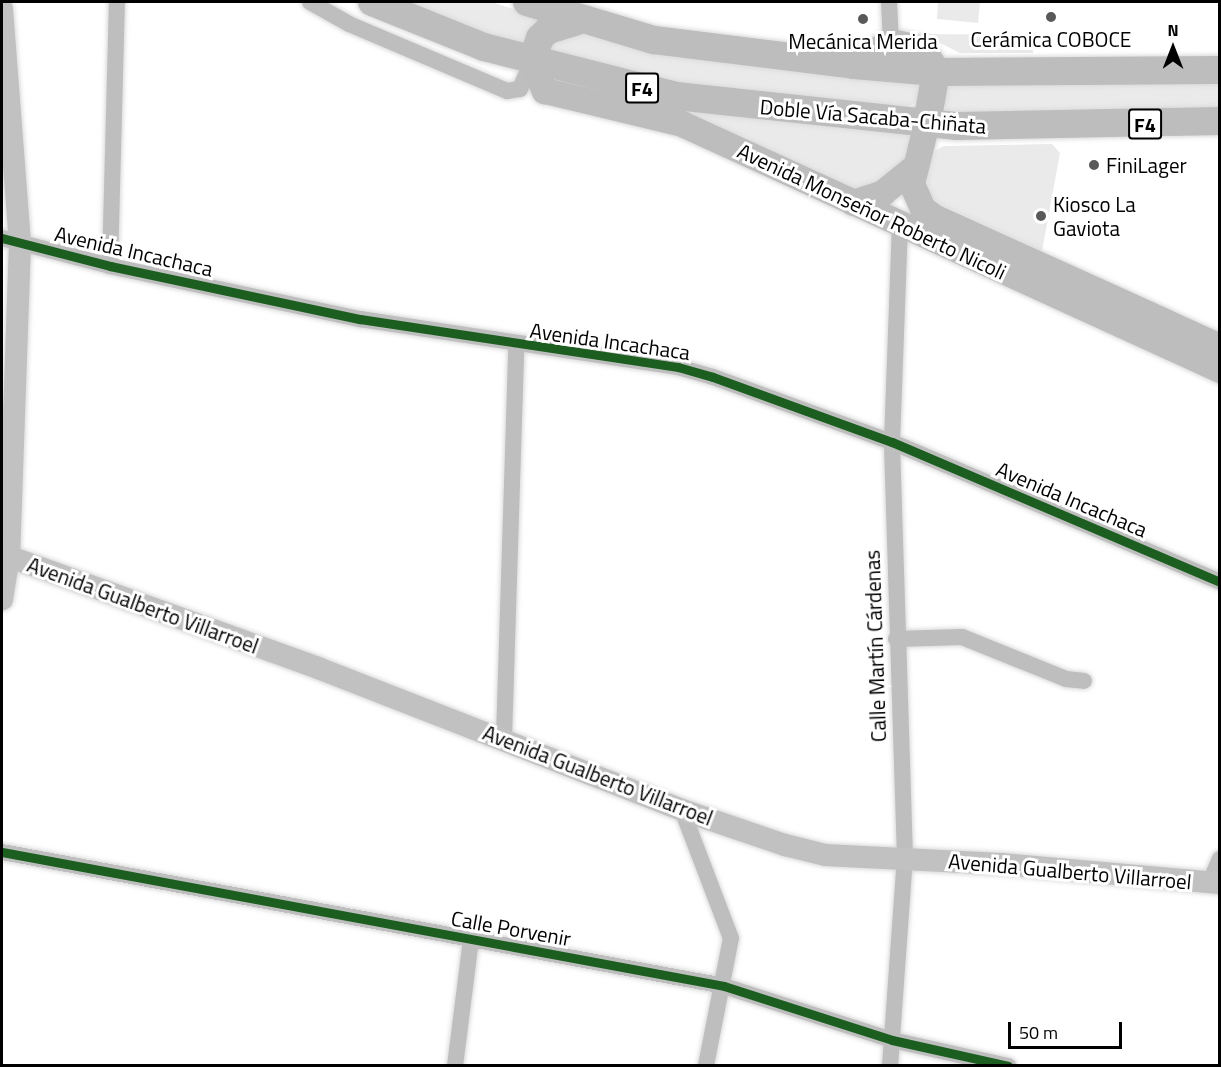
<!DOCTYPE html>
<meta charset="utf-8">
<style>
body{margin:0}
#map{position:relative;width:1221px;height:1067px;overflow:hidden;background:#fff;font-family:"Titillium Web",sans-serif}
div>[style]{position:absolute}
.green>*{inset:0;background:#eaeaea;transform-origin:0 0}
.roads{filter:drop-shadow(0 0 2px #dbdbdb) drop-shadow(0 0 2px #dbdbdb)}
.street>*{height:16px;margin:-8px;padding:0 8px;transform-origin:8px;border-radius:8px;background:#bebebe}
.secondary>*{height:22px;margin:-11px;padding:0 11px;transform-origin:11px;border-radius:11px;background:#c1c1c1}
.primary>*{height:26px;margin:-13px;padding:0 13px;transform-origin:13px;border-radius:13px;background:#bdbdbd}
.highway>*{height:28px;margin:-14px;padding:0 14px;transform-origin:14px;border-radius:14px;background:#bdbdbd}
.cycleway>*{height:9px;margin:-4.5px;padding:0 4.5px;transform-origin:4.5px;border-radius:4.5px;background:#1b5e20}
.dots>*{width:16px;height:16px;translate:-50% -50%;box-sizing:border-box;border:3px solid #fff;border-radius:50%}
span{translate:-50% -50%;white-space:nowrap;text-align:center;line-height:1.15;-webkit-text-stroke:6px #fff;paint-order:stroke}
.shield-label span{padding:2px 4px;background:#fff;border:2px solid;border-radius:4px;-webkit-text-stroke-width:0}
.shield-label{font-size:20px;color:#000;font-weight:700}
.poi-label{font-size:21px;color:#000}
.left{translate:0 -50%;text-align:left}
.street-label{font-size:21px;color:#000}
.frame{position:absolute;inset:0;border:3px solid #000;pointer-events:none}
.north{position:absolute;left:1143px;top:18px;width:60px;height:60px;-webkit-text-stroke:4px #fff;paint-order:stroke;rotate:0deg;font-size:16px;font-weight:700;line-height:24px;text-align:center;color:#000}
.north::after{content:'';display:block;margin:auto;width:21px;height:27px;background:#000;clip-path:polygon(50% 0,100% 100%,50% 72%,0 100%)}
.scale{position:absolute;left:1008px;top:1022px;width:114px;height:27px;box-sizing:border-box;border:3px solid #000;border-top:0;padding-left:8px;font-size:18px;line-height:21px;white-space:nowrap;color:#000;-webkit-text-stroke:4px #fff;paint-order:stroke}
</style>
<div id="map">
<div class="green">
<i style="clip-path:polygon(395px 2px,491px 2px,548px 20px,524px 50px)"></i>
<i style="clip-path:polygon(938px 2px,980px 2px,978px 23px,937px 19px)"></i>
<i style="clip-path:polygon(580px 34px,638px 49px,929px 80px,920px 101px,909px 106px,756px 99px,542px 55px,547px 42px)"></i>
<i style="clip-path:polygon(922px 34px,1033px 35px,1033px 53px,960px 53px)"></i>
<i style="clip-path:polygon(544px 77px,914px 134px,908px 154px,894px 178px,853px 192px,575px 92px)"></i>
<i style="left:1219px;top:78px;width:34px;height:274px;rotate:90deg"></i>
<i style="clip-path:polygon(1052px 144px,1060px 153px,1042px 251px,937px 203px,928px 191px,926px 169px,933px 152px,944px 146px)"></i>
</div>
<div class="roads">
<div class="street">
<i style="left:310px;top:2px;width:45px;rotate:29.4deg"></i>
<i style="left:349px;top:24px;width:172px;rotate:23deg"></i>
<i style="left:507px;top:91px;width:13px;rotate:-9deg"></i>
<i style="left:520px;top:89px;width:30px;rotate:-67deg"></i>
<i style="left:889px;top:2px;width:41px;rotate:87.2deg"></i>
<i style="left:2px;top:238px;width:112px;rotate:14.5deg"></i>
<i style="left:110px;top:266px;width:256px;rotate:12deg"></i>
<i style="left:360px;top:319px;width:322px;rotate:8.6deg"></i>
<i style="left:678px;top:367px;width:36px;rotate:16deg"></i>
<i style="left:713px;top:377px;width:190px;rotate:20deg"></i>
<i style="left:892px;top:442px;width:357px;rotate:23.1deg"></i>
<i style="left:110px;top:266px;width:264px;rotate:-88.5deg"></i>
<i style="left:896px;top:639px;width:66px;rotate:-1.7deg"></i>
<i style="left:962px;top:637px;width:112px;rotate:22deg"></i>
<i style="left:1066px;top:679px;width:18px;rotate:6deg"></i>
<i style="left:504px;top:738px;width:392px;rotate:-88.2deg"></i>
<i style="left:682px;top:810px;width:137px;rotate:69.1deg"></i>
<i style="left:731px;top:938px;width:130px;rotate:101.1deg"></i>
<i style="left:2px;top:852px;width:734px;rotate:10.51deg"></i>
<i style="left:724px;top:986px;width:176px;rotate:17.8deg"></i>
<i style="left:892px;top:1040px;width:119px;rotate:12.6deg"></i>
<i style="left:1210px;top:882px;width:25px;rotate:-67deg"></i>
<i style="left:455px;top:1066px;width:127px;rotate:-82.8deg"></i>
<i style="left:890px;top:1066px;width:209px;rotate:-85.9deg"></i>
<i style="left:905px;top:858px;width:416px;rotate:-91.8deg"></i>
<i style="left:892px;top:442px;width:217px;rotate:-87.9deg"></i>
</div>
<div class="secondary">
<i style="left:2px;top:9px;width:235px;rotate:85.6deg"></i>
<i style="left:20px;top:243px;width:313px;rotate:92deg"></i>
<i style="left:9px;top:556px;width:44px;rotate:99.2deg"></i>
<i style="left:2px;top:554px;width:336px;rotate:19.8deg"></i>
<i style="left:318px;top:668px;width:391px;rotate:21.3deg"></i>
<i style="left:682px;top:810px;width:109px;rotate:18.8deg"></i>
<i style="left:785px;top:845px;width:41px;rotate:14deg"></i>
<i style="left:825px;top:855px;width:176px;rotate:2.9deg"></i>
<i style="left:1001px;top:864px;width:220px;rotate:5deg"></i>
</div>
<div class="primary">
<i style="left:532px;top:61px;width:33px;rotate:67deg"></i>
<i style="left:545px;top:91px;width:141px;rotate:13.5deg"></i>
<i style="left:682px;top:124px;width:592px;rotate:24.57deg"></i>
<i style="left:927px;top:123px;width:63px;rotate:103.8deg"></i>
<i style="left:912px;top:184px;width:27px;rotate:66deg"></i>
<i style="left:923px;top:209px;width:14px;rotate:36deg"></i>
<i style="left:934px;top:217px;width:314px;rotate:24.4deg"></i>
<i style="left:853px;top:203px;width:32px;rotate:-18deg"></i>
<i style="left:883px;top:193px;width:38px;rotate:-39deg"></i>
</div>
<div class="highway">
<i style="left:372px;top:2px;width:121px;rotate:21.9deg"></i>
<i style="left:484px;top:47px;width:198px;rotate:14.3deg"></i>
<i style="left:676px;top:96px;width:283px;rotate:6.1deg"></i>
<i style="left:957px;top:126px;width:263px;rotate:-1.1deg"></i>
<i style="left:527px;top:2px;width:133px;rotate:16.7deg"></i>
<i style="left:654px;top:40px;width:202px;rotate:7.1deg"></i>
<i style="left:854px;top:65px;width:82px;rotate:4.9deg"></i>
<i style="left:936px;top:72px;width:284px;rotate:-0.4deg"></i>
<i style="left:532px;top:61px;width:24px;rotate:-71deg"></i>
<i style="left:540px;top:38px;width:11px;rotate:-45deg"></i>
<i style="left:548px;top:30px;width:34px;rotate:-17deg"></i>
<i style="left:854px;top:65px;width:43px;rotate:-30.7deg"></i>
<i style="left:891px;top:43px;width:33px;rotate:12deg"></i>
<i style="left:923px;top:50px;width:26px;rotate:59deg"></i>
<i style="left:936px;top:72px;width:52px;rotate:100deg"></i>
</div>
</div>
<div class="cycleway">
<i style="left:2px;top:238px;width:112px;rotate:14.5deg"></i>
<i style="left:110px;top:266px;width:256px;rotate:12deg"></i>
<i style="left:360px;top:319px;width:322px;rotate:8.6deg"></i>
<i style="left:678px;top:367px;width:36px;rotate:16deg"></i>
<i style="left:713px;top:377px;width:190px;rotate:20deg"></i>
<i style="left:892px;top:442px;width:357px;rotate:23.1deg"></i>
<i style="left:2px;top:852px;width:734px;rotate:10.51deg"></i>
<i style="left:724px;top:986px;width:176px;rotate:17.8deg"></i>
<i style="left:892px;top:1040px;width:119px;rotate:12.6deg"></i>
</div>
<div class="dots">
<i style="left:1051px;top:17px;background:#595959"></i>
<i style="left:863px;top:19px;background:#595959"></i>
<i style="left:1094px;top:165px;background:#595959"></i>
<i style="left:1041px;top:216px;background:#595959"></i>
</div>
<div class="shield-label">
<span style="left:642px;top:88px">F4</span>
<span style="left:1145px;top:124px">F4</span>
</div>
<div class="poi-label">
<span style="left:1051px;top:39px">Cerámica COBOCE</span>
<span style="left:863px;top:41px">Mecánica Merida</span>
<span class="left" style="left:1106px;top:165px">FiniLager</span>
<span class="left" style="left:1053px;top:216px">Kiosco La<br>Gaviota</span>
</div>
<div class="street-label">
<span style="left:873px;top:116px;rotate:5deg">Doble Vía Sacaba-Chiñata</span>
<span style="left:872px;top:211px;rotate:25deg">Avenida Monseñor Roberto Nicoli</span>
<span style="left:134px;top:251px;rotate:13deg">Avenida Incachaca</span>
<span style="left:610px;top:341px;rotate:8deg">Avenida Incachaca</span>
<span style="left:1072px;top:499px;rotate:23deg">Avenida Incachaca</span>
<span style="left:143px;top:605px;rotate:20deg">Avenida Gualberto Villarroel</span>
<span style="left:875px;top:646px;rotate:-92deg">Calle Martín Cárdenas</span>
<span style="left:598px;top:775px;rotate:21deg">Avenida Gualberto Villarroel</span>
<span style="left:1070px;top:871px;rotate:5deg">Avenida Gualberto Villarroel</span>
<span style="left:511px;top:928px;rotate:10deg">Calle Porvenir</span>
</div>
<div class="frame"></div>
<div class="north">N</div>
<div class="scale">50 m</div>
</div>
